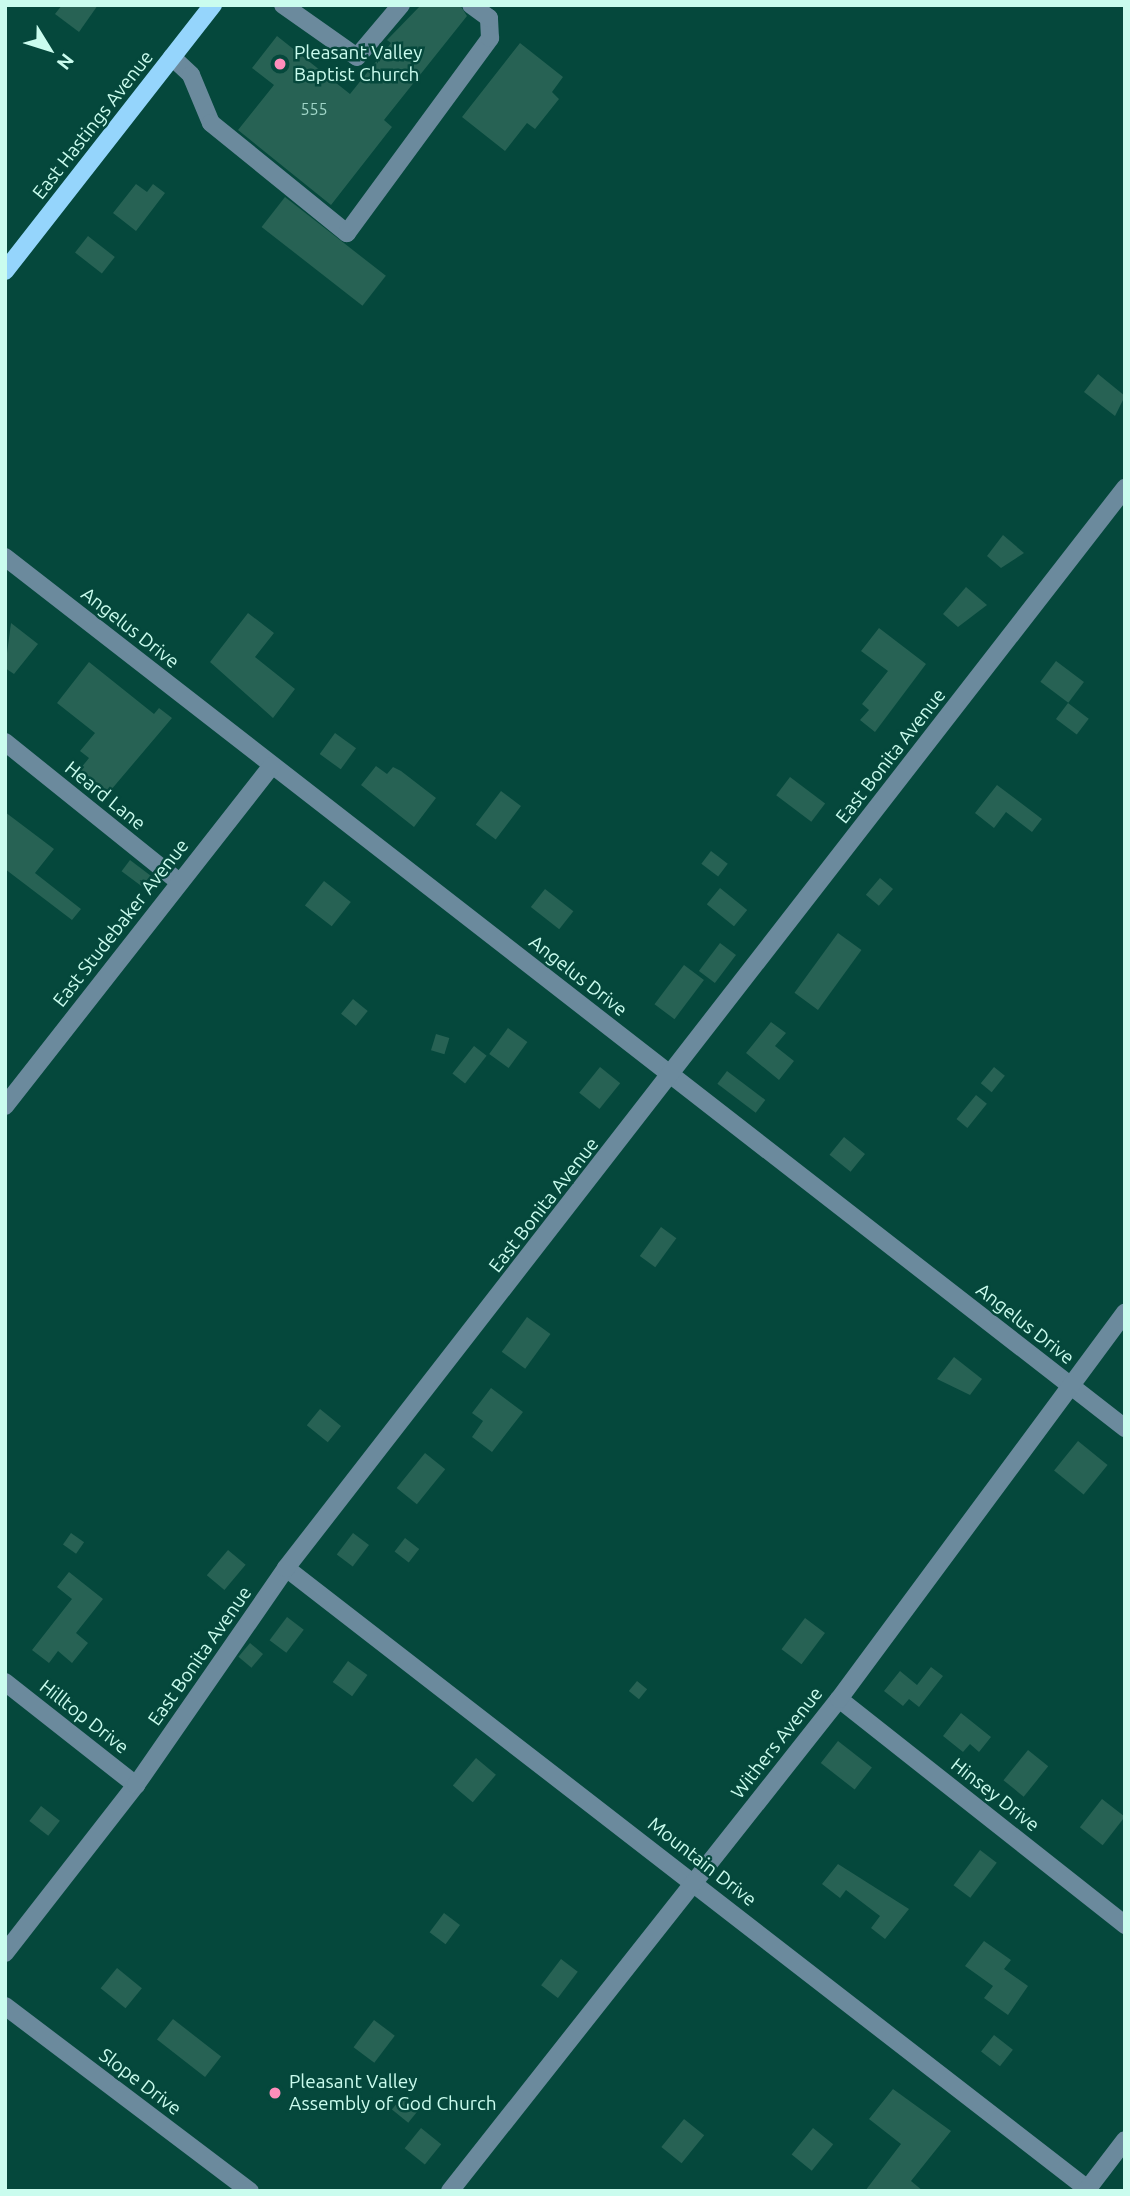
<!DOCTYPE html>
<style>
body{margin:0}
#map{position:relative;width:1130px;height:2196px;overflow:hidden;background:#05483c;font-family:Ubuntu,sans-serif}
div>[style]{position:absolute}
.building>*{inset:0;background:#276254;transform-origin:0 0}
.minor>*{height:18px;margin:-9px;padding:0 9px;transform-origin:9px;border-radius:9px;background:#6b8a9d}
.major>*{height:18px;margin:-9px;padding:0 9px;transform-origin:9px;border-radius:9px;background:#95d5fc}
.dots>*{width:19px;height:19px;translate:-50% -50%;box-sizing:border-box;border:4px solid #05483c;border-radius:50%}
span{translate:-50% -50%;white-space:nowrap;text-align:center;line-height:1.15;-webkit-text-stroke:5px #05483c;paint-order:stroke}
.number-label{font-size:16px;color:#a1d6c8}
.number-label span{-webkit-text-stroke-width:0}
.poi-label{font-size:19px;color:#cafcee}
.left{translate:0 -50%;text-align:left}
.street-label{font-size:19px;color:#cafcee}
.frame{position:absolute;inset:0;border:7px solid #cafcee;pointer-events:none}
.north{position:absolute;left:14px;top:14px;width:70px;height:70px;-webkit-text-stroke:5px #05483c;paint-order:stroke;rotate:128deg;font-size:19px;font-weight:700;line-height:28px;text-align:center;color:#cafcee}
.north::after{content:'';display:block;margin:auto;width:24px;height:32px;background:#cafcee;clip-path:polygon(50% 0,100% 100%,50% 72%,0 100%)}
</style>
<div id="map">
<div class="building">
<i style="clip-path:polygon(62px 5px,98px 5px,79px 32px,55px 14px)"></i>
<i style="clip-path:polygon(421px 5px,460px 5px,467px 16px,384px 120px,392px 127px,331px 205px,238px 130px,274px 85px,252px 68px,277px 36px,350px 94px,391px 43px,387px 40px)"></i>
<i style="clip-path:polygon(520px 43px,563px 77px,552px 92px,559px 99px,535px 129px,527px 123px,505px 151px,462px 117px)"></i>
<i style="clip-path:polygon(136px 184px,147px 192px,153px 184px,165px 193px,136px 231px,113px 213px)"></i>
<i style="left:285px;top:197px;width:128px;height:38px;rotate:38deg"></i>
<i style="left:88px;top:236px;width:34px;height:21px;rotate:38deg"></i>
<i style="clip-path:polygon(1098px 374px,1125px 396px,1115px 416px,1084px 392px)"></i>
<i style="clip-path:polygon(1003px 535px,1024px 553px,1001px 568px,987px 556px)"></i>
<i style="clip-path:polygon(966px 587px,987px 605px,958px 627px,943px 614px)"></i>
<i style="clip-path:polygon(248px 613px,274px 633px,255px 657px,295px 689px,273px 718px,210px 662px)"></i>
<i style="clip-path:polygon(11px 623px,38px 644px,14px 674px,5px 668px)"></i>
<i style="clip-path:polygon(879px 628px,926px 664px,875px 732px,860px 720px,869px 710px,862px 704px,888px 671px,861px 651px)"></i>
<i style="left:1056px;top:661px;width:35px;height:26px;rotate:37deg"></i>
<i style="clip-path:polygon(89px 662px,154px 714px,159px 708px,172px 718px,105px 797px,76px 774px,89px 758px,80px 751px,95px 733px,57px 703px)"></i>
<i style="left:1068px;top:703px;width:26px;height:20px;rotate:37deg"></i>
<i style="left:335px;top:733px;width:26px;height:26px;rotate:36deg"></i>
<i style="clip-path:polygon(376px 766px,387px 774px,393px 767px,401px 771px,436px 798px,414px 827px,361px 785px)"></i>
<i style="left:790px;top:777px;width:44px;height:23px;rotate:37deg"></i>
<i style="clip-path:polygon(997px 785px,1042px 819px,1032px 832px,1006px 812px,994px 828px,975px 813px)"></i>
<i style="left:501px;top:791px;width:25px;height:42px;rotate:37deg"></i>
<i style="clip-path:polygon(5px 812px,54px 849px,35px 873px,81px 909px,72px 920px,5px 869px)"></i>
<i style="left:711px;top:851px;width:21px;height:16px;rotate:37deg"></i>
<i style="left:130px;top:860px;width:26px;height:14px;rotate:37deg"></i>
<i style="left:880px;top:878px;width:17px;height:22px;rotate:40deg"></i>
<i style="left:324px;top:881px;width:34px;height:31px;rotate:38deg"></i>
<i style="left:720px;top:888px;width:35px;height:21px;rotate:39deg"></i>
<i style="left:545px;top:889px;width:36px;height:23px;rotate:38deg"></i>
<i style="left:838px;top:933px;width:29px;height:74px;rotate:36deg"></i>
<i style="left:720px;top:943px;width:20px;height:35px;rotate:37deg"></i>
<i style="left:684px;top:965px;width:25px;height:49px;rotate:37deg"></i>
<i style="left:353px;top:999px;width:19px;height:19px;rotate:39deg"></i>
<i style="clip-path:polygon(771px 1022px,786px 1033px,775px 1046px,794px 1061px,779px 1080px,746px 1053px)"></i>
<i style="left:508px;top:1028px;width:24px;height:32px;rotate:36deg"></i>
<i style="left:436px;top:1034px;width:14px;height:17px;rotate:17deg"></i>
<i style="left:474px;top:1046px;width:16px;height:35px;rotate:38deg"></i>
<i style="left:600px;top:1067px;width:26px;height:33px;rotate:39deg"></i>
<i style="left:994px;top:1067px;width:14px;height:21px;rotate:39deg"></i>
<i style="left:727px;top:1071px;width:48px;height:16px;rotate:37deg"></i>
<i style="left:976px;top:1095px;width:14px;height:31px;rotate:39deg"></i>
<i style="left:844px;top:1137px;width:27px;height:23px;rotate:39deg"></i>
<i style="left:661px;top:1227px;width:19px;height:36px;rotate:36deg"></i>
<i style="left:527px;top:1317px;width:29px;height:43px;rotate:36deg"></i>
<i style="clip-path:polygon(954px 1357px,982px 1379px,970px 1395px,937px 1379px)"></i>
<i style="clip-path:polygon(491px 1388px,523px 1412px,492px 1452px,472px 1437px,483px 1421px,472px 1413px)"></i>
<i style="left:320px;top:1409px;width:27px;height:21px;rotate:39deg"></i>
<i style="left:1078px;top:1441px;width:38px;height:38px;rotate:39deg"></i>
<i style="left:425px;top:1453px;width:26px;height:45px;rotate:39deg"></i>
<i style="left:71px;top:1533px;width:16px;height:14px;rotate:35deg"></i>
<i style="left:353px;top:1533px;width:20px;height:27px;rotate:37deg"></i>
<i style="left:405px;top:1538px;width:18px;height:17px;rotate:38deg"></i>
<i style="left:228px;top:1550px;width:23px;height:33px;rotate:40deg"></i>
<i style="clip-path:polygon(69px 1572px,103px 1599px,76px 1633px,88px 1643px,72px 1663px,58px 1651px,49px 1663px,32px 1650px,72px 1599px,57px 1587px)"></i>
<i style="left:287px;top:1617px;width:21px;height:29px;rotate:37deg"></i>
<i style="left:805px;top:1618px;width:25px;height:39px;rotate:37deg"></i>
<i style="left:250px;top:1643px;width:17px;height:18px;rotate:40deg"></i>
<i style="left:348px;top:1661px;width:24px;height:26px;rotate:36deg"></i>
<i style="clip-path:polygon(931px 1667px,943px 1676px,919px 1707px,909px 1699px,903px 1706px,884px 1691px,900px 1671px,917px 1685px)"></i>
<i style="left:637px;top:1681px;width:13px;height:13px;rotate:39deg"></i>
<i style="clip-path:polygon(961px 1713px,991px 1737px,979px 1752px,970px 1744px,963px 1752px,943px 1736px)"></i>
<i style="left:838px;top:1741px;width:43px;height:28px;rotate:38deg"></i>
<i style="left:1028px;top:1750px;width:26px;height:39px;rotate:39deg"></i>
<i style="left:476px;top:1758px;width:26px;height:36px;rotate:40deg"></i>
<i style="left:1102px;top:1799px;width:29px;height:36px;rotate:38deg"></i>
<i style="left:41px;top:1806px;width:24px;height:19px;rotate:38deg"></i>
<i style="left:980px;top:1850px;width:21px;height:44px;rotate:37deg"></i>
<i style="clip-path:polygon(838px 1864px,909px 1909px,885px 1939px,871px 1928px,880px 1916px,846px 1890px,840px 1898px,822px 1884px)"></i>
<i style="left:444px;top:1913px;width:20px;height:24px;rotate:37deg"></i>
<i style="clip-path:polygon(984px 1941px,1011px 1960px,1004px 1969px,1028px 1986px,1008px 2015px,984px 1998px,993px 1986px,965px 1966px)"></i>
<i style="left:561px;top:1959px;width:21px;height:33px;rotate:37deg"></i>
<i style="left:117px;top:1968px;width:32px;height:26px;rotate:39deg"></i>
<i style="left:173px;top:2019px;width:61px;height:26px;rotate:38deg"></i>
<i style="left:374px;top:2020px;width:26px;height:34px;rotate:37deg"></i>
<i style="left:994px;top:2035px;width:24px;height:21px;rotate:38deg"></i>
<i style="clip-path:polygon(893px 2089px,951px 2131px,911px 2181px,923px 2191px,865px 2191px,901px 2144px,869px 2119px)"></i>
<i style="left:402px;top:2097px;width:21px;height:16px;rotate:39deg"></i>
<i style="left:684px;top:2119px;width:26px;height:36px;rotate:39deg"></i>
<i style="left:421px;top:2128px;width:26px;height:26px;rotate:39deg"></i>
<i style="left:813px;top:2128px;width:26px;height:34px;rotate:39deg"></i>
</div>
<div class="minor">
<i style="left:283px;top:5px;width:90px;rotate:35.1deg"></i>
<i style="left:357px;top:57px;width:68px;rotate:-49.8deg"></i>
<i style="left:172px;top:57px;width:26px;rotate:43deg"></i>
<i style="left:191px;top:75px;width:52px;rotate:67.4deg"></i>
<i style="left:211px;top:123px;width:175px;rotate:39deg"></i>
<i style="left:347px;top:233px;width:242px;rotate:-53.7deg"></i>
<i style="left:490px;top:38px;width:20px;rotate:-93deg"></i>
<i style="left:489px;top:18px;width:22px;rotate:-144deg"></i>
<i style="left:5px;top:557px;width:1419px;rotate:37.87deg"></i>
<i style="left:5px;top:742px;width:223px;rotate:38.8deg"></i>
<i style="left:5px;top:1106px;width:432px;rotate:-51.9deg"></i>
<i style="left:286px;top:1568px;width:1017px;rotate:37.77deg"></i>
<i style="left:5px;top:1682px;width:167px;rotate:38.2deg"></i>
<i style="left:839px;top:1699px;width:365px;rotate:38.3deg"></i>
<i style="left:5px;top:1953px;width:213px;rotate:-52.1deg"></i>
<i style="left:136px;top:1785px;width:264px;rotate:-55.3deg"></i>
<i style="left:286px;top:1568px;width:1368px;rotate:-52.16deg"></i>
<i style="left:5px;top:2006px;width:307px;rotate:37.1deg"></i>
<i style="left:450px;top:2191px;width:627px;rotate:-51.67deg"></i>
<i style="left:839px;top:1699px;width:481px;rotate:-53.5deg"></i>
<i style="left:1086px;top:2191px;width:64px;rotate:-52.6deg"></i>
</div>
<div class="major">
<i style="left:5px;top:271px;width:338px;rotate:-52deg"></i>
</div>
<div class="dots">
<i style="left:280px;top:64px;background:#ff8ebb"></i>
<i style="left:275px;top:2093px;background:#ff8ebb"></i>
</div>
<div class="number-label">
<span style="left:314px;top:109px">555</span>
</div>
<div class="poi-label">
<span class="left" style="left:294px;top:64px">Pleasant Valley<br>Baptist Church</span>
<span class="left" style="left:289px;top:2093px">Pleasant Valley<br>Assembly of God Church</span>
</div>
<div class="street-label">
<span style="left:93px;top:125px;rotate:-52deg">East Hastings Avenue</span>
<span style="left:130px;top:628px;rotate:38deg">Angelus Drive</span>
<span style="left:891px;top:756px;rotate:-52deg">East Bonita Avenue</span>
<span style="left:105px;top:796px;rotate:39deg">Heard Lane</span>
<span style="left:121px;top:923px;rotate:-52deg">East Studebaker Avenue</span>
<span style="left:578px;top:976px;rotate:38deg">Angelus Drive</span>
<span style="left:544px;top:1205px;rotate:-52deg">East Bonita Avenue</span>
<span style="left:1025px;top:1324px;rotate:38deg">Angelus Drive</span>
<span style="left:200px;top:1656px;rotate:-55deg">East Bonita Avenue</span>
<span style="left:84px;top:1717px;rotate:38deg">Hilltop Drive</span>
<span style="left:777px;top:1743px;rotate:-52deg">Withers Avenue</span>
<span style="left:995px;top:1795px;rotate:38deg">Hinsey Drive</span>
<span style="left:702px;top:1862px;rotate:38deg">Mountain Drive</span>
<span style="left:140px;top:2082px;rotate:37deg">Slope Drive</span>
</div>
<div class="frame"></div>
<div class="north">N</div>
</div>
